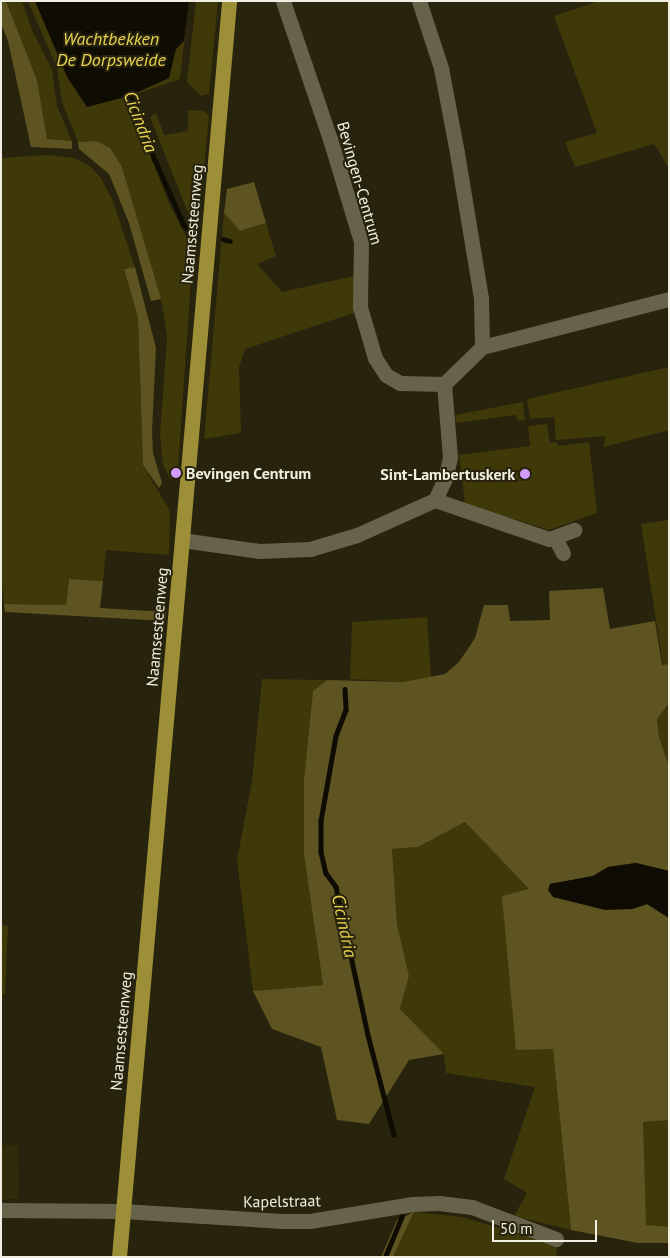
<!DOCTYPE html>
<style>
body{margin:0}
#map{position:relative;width:670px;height:1258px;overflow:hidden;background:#27230c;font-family:"PT Sans",sans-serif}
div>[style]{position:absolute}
.built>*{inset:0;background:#312b0c;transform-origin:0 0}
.green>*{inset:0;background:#3f3809;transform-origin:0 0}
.forest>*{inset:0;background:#5d5421}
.water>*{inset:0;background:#0f0c03}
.stream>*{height:4.5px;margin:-2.25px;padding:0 2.25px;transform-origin:2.25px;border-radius:2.25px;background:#0f0c03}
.minor>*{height:15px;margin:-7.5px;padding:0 7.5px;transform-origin:7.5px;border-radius:7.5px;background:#67634a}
.major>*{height:15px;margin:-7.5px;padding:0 7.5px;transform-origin:7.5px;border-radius:7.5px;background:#9d8f37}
.dots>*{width:14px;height:14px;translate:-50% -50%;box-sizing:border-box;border:2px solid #27230c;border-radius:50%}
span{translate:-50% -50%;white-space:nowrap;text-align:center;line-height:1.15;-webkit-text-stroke:4px #27230c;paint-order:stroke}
.street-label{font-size:16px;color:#f1efe1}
.poi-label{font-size:16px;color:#f1efe1;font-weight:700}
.left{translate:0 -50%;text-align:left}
.right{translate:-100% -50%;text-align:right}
.water-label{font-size:18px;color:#e9d451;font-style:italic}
.frame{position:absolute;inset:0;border:2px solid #f1efe1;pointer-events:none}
.scale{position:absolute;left:492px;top:1220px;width:105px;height:22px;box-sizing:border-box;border:2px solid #f1efe1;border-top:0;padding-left:6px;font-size:15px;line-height:18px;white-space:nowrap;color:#f1efe1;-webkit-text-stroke:4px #27230c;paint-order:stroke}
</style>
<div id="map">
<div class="built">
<i style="left:18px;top:1145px;width:54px;height:17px;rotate:89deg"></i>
</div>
<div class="green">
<i style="clip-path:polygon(6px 1px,22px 1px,32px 30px,52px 70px,57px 106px,72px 141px,47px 139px,37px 80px)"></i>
<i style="clip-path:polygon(28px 1px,189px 1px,180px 79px,128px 97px,168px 201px,193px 250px,178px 470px,171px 480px,163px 465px,160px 436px,167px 337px,162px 304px,122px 167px,96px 141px,78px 142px,62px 102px,57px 68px)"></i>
<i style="clip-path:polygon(196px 1px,218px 1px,209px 94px,201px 96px,187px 82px)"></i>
<i style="clip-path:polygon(599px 1px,669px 1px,669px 168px,654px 144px,575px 167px,565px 142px,597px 133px,554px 16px)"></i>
<i style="clip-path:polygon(188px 110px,204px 111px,209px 116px,199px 221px,188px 213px,150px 117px,156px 113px,164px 135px,188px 131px)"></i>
<i style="clip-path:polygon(48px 155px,74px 158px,90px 166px,101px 178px,113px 201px,135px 267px,124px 269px,138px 318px,143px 465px,170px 511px,169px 555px,106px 550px,103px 581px,69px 579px,66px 605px,4px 604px,1px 573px,1px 158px)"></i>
<i style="clip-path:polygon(224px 213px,240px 231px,266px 223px,276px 256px,257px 264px,282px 292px,354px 276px,354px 313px,245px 349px,239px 367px,241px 433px,204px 439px)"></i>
<i style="clip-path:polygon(669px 367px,669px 430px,604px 447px,605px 436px,556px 440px,554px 417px,530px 419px,527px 399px)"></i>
<i style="clip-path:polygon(523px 402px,525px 420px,518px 421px,516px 415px,456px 423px,455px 415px)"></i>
<i style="clip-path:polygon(547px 424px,550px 443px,557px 442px,558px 446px,589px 442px,597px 513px,549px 530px,465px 504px,459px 455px,530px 446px,528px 426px)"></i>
<i style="clip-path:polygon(669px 520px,669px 664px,663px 665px,641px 524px)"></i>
<i style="clip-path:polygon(427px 617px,431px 677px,403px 682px,350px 679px,352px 622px)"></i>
<i style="clip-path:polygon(262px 679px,327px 680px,313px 691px,304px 855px,323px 985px,253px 991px,237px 860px,252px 781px)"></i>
<i style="clip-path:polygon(669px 703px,669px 767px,659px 737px,657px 719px)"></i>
<i style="clip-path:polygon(465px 822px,529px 889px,517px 1050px,553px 1048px,571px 1230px,514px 1216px,527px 1193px,504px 1179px,535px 1087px,446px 1073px,444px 1054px,400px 1009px,409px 976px,397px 924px,392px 849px,418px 847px)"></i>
<i style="clip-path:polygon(1px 925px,8px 926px,5px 994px,1px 994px)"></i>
<i style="left:669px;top:1120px;width:107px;height:26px;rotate:90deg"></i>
<i style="clip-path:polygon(414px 1212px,462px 1217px,557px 1245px,556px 1257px,393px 1257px)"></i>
</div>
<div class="forest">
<i style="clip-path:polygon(1px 1px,6px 1px,37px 80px,47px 139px,72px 141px,72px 149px,31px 147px,8px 41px,1px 24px)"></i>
<i style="clip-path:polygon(96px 141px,110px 148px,122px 167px,161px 299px,151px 301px,129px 223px,109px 174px,79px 149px,78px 142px)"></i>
<i style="clip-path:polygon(254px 182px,266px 223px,240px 231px,224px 213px,227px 189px)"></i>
<i style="clip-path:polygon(135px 267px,156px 348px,152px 431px,153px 453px,162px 483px,159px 488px,143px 465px,138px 318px,124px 269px)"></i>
<i style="clip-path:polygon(69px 579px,103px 581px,100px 608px,166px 612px,165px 621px,5px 612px,4px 604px,66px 605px)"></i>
<i style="clip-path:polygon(603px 588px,610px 629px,655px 621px,662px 665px,669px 664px,669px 703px,657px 719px,659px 737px,669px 767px,669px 871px,636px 863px,608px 867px,593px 876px,550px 884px,553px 897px,632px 909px,647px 904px,669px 918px,669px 1120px,643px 1122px,646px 1225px,669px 1227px,669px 1243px,638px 1243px,571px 1230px,553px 1049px,516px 1050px,502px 896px,529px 889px,465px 822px,418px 847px,392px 849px,397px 924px,409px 976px,400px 1009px,444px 1054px,409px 1060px,369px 1124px,337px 1120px,321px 1047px,272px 1029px,253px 991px,323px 985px,304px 855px,304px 781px,313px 691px,327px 680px,403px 682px,445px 674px,459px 662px,475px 638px,484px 605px,508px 605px,510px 621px,550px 620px,549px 591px)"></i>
<i style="clip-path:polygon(414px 1212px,393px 1257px,381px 1257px,397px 1220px)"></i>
</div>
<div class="water">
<i style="clip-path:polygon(35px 1px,189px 1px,184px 41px,176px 49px,169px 78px,129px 96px,87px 107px,67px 77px)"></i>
<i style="clip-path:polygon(636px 863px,669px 871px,669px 918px,647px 904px,632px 909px,605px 910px,553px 897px,548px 890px,550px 884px,593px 876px,608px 867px)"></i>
</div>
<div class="stream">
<i style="left:129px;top:91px;width:74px;rotate:69.4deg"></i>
<i style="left:155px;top:160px;width:71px;rotate:66deg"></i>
<i style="left:184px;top:225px;width:13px;rotate:48deg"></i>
<i style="left:223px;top:239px;width:7px;rotate:16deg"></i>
<i style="left:345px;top:689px;width:21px;rotate:87deg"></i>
<i style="left:346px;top:710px;width:28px;rotate:111deg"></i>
<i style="left:336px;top:736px;width:86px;rotate:100deg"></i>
<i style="left:321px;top:821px;width:31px;rotate:90deg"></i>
<i style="left:321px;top:852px;width:22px;rotate:77deg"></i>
<i style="left:326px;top:873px;width:17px;rotate:54deg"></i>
<i style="left:336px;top:887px;width:151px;rotate:77.8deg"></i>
<i style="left:368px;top:1035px;width:103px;rotate:75.4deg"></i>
<i style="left:385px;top:1257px;width:44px;rotate:-67.5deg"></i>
</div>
<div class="minor">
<i style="left:283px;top:1px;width:146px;rotate:71.2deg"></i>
<i style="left:330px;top:139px;width:108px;rotate:73.2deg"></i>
<i style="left:361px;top:242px;width:65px;rotate:90.9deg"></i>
<i style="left:360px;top:307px;width:53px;rotate:73.6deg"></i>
<i style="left:375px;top:358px;width:20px;rotate:57deg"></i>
<i style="left:386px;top:375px;width:16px;rotate:30deg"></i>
<i style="left:400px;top:383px;width:44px;rotate:1.3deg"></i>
<i style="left:419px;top:1px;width:71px;rotate:71.8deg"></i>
<i style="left:441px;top:68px;width:86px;rotate:79.3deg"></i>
<i style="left:457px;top:153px;width:147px;rotate:80.6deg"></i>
<i style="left:481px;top:298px;width:49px;rotate:88.8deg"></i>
<i style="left:435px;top:500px;width:120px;rotate:18.9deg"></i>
<i style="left:549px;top:539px;width:27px;rotate:-20deg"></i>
<i style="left:555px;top:538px;width:17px;rotate:62deg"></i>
<i style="left:182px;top:540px;width:78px;rotate:8.1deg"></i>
<i style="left:259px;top:551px;width:51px;rotate:-2.2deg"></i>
<i style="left:310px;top:549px;width:49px;rotate:-16.6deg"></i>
<i style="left:357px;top:535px;width:85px;rotate:-24.2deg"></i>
<i style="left:435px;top:500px;width:23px;rotate:-65deg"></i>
<i style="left:445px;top:479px;width:23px;rotate:-77deg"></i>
<i style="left:450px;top:457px;width:73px;rotate:-94.7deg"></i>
<i style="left:444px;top:384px;width:53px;rotate:-44.2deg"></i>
<i style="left:482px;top:347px;width:193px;rotate:-14.4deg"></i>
<i style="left:1px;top:1210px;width:122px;rotate:0.5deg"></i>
<i style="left:123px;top:1211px;width:160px;rotate:3.6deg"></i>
<i style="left:283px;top:1221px;width:27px"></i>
<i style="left:310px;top:1221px;width:104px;rotate:-9.4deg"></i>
<i style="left:413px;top:1204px;width:26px;rotate:-2deg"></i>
<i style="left:439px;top:1203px;width:33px;rotate:7deg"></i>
<i style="left:472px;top:1207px;width:90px;rotate:20.9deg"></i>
</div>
<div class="major">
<i style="left:119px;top:1257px;width:1261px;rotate:-84.99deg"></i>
</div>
<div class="dots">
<i style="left:176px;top:473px;background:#d29cfd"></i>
<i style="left:525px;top:474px;background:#d29cfd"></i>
</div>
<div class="street-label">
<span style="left:360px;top:183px;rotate:74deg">Bevingen-Centrum</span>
<span style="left:192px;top:224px;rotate:-85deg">Naamsesteenweg</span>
<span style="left:157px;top:627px;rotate:-85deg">Naamsesteenweg</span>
<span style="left:121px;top:1031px;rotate:-85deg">Naamsesteenweg</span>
<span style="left:282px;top:1201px;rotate:-1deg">Kapelstraat</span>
</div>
<div class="poi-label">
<span class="left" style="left:186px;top:473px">Bevingen Centrum</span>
<span class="right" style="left:515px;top:474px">Sint-Lambertuskerk</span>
</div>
<div class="water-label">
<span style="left:111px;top:50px">Wachtbekken<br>De Dorpsweide</span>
<span style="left:140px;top:122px;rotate:69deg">Cicindria</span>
<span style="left:344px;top:926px;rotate:78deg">Cicindria</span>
</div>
<div class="frame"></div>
<div class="scale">50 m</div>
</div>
